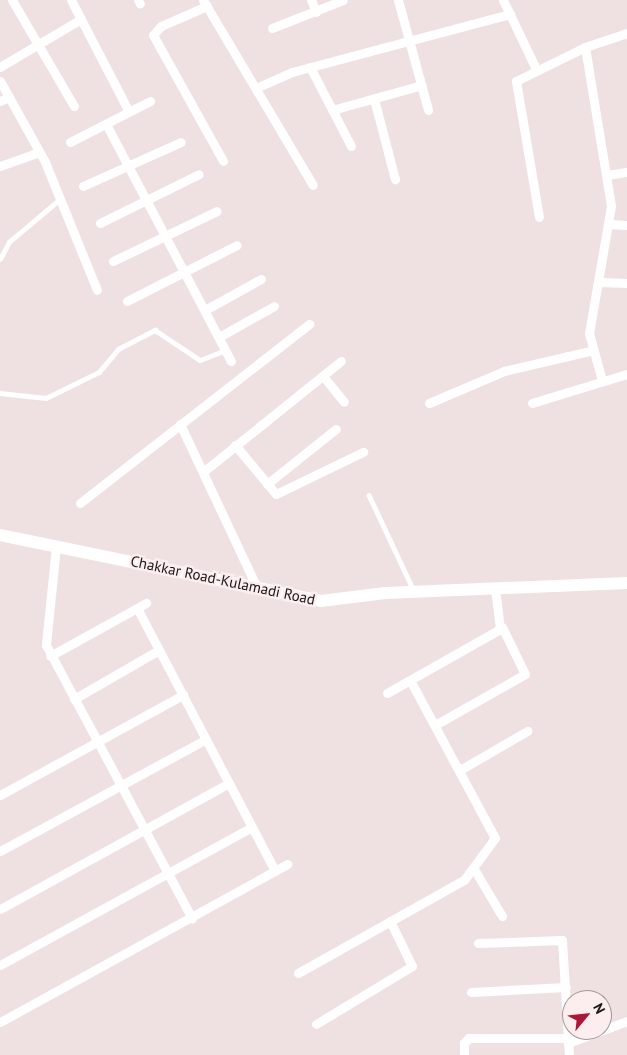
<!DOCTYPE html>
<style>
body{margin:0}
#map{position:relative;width:627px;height:1055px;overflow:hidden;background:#efe1e1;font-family:"PT Sans",sans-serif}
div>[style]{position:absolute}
.lane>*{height:4.5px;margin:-2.25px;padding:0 2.25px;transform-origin:2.25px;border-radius:2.25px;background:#fff}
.street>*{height:9px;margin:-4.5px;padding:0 4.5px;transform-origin:4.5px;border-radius:4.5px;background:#fff}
.secondary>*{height:12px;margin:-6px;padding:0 6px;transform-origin:6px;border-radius:6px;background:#fff}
span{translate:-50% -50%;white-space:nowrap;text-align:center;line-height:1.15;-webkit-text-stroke:5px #fceeef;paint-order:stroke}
.street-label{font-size:15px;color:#1a1616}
.north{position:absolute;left:562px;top:990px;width:50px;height:50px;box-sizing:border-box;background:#fceeef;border:1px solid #a29898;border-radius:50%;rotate:62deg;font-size:14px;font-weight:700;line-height:20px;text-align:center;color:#1a1616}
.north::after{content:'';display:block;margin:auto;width:18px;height:22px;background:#ac1737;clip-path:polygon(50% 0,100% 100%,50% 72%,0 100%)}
</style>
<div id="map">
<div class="lane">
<i style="left:0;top:259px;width:19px;rotate:-62deg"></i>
<i style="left:9px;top:242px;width:67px;rotate:-40.1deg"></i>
<i style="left:0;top:393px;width:46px;rotate:6.2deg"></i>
<i style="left:46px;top:398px;width:59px;rotate:-26.1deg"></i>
<i style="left:99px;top:372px;width:30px;rotate:-50deg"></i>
<i style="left:118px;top:349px;width:42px;rotate:-27.2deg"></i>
<i style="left:155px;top:330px;width:54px;rotate:33.7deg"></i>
<i style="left:200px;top:360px;width:28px;rotate:-21deg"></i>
<i style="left:369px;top:495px;width:106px;rotate:64.9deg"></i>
</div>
<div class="street">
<i style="left:12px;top:0;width:123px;rotate:59.7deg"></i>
<i style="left:71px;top:0;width:126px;rotate:62.6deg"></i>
<i style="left:138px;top:0;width:4px;rotate:63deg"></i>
<i style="left:203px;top:0;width:215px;rotate:59.3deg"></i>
<i style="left:311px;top:0;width:13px;rotate:67deg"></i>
<i style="left:398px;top:0;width:114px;rotate:74.7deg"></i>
<i style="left:503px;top:0;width:76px;rotate:64.4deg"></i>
<i style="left:207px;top:6px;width:50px;rotate:156.5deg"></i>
<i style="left:161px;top:26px;width:12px;rotate:132deg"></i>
<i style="left:153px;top:35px;width:144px;rotate:60.9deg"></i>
<i style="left:272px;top:28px;width:76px;rotate:-21.5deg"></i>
<i style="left:585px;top:47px;width:161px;rotate:80.7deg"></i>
<i style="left:611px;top:206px;width:129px;rotate:99.8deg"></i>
<i style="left:589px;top:333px;width:50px;rotate:74.8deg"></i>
<i style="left:0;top:67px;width:94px;rotate:-30.7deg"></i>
<i style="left:310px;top:67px;width:89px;rotate:62.6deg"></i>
<i style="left:0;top:81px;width:93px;rotate:60.9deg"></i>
<i style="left:45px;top:162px;width:138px;rotate:67.9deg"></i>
<i style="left:256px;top:88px;width:39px;rotate:-24deg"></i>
<i style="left:292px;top:72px;width:226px;rotate:-14.9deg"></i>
<i style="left:374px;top:99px;width:83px;rotate:75.3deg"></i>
<i style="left:0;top:101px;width:10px;rotate:-24deg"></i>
<i style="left:332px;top:110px;width:93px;rotate:-15.5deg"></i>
<i style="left:106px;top:124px;width:268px;rotate:62.2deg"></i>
<i style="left:70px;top:142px;width:90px;rotate:-27.1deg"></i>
<i style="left:0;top:166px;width:41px;rotate:-19.7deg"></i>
<i style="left:607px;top:175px;width:20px;rotate:-9deg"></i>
<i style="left:83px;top:186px;width:107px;rotate:-24.2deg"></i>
<i style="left:539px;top:217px;width:138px;rotate:-99.6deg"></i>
<i style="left:516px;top:81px;width:77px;rotate:-26.2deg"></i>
<i style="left:585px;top:47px;width:44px;rotate:-18.4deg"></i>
<i style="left:100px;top:223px;width:110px;rotate:-26.3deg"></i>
<i style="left:609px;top:224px;width:18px;rotate:3deg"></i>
<i style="left:113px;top:261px;width:115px;rotate:-25.7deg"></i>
<i style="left:600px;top:282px;width:27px;rotate:2deg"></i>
<i style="left:127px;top:301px;width:123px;rotate:-27deg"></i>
<i style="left:205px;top:310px;width:64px;rotate:-29deg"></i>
<i style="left:219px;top:337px;width:63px;rotate:-29.4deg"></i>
<i style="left:323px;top:376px;width:33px;rotate:51deg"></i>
<i style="left:429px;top:403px;width:82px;rotate:-23.1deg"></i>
<i style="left:504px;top:371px;width:92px;rotate:-13.1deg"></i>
<i style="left:532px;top:403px;width:99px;rotate:-17deg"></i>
<i style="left:180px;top:424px;width:181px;rotate:64.8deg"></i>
<i style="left:235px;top:445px;width:64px;rotate:50.1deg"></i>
<i style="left:276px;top:494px;width:97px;rotate:-25.8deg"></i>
<i style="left:203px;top:472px;width:177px;rotate:-38.8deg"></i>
<i style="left:267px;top:484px;width:88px;rotate:-38.6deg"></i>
<i style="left:80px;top:503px;width:291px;rotate:-38deg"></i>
<i style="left:56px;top:546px;width:100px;rotate:95.8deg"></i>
<i style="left:46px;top:645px;width:310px;rotate:61.9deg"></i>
<i style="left:137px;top:608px;width:297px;rotate:62.3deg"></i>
<i style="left:50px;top:656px;width:110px;rotate:-28.9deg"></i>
<i style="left:387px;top:693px;width:130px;rotate:-29.5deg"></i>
<i style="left:500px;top:629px;width:39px;rotate:-97deg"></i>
<i style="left:74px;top:699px;width:98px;rotate:-30deg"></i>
<i style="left:435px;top:725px;width:103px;rotate:-29.5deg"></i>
<i style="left:525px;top:674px;width:52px;rotate:-116.1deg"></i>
<i style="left:460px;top:770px;width:78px;rotate:-30.2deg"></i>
<i style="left:0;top:795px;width:209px;rotate:-28.7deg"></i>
<i style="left:0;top:851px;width:234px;rotate:-28.5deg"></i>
<i style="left:474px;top:869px;width:55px;rotate:59.2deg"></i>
<i style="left:0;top:909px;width:261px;rotate:-28.8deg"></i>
<i style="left:478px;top:943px;width:84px;rotate:-2deg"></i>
<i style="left:562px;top:940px;width:115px;rotate:86.5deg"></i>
<i style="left:0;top:965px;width:287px;rotate:-28.7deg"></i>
<i style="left:298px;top:973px;width:190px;rotate:-29.3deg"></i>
<i style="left:464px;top:880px;width:52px;rotate:-53.6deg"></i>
<i style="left:495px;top:838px;width:179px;rotate:-118.3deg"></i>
<i style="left:471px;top:992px;width:95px;rotate:-3deg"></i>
<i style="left:0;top:1022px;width:328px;rotate:-28.8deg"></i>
<i style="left:316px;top:1024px;width:112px;rotate:-31.1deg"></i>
<i style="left:412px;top:966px;width:50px;rotate:-116.1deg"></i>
<i style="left:568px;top:1043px;width:63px;rotate:-20.4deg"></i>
<i style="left:464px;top:1055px;width:12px;rotate:-90deg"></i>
<i style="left:464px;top:1043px;width:7px;rotate:-45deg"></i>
<i style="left:469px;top:1038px;width:99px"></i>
</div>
<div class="secondary">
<i style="left:0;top:535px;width:328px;rotate:11.6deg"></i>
<i style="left:321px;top:601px;width:65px;rotate:-7deg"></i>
<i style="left:386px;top:593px;width:241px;rotate:-2.4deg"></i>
</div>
<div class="street-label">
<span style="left:223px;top:580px;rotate:12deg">Chakkar Road-Kulamadi Road</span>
</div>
<div class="north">N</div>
</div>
